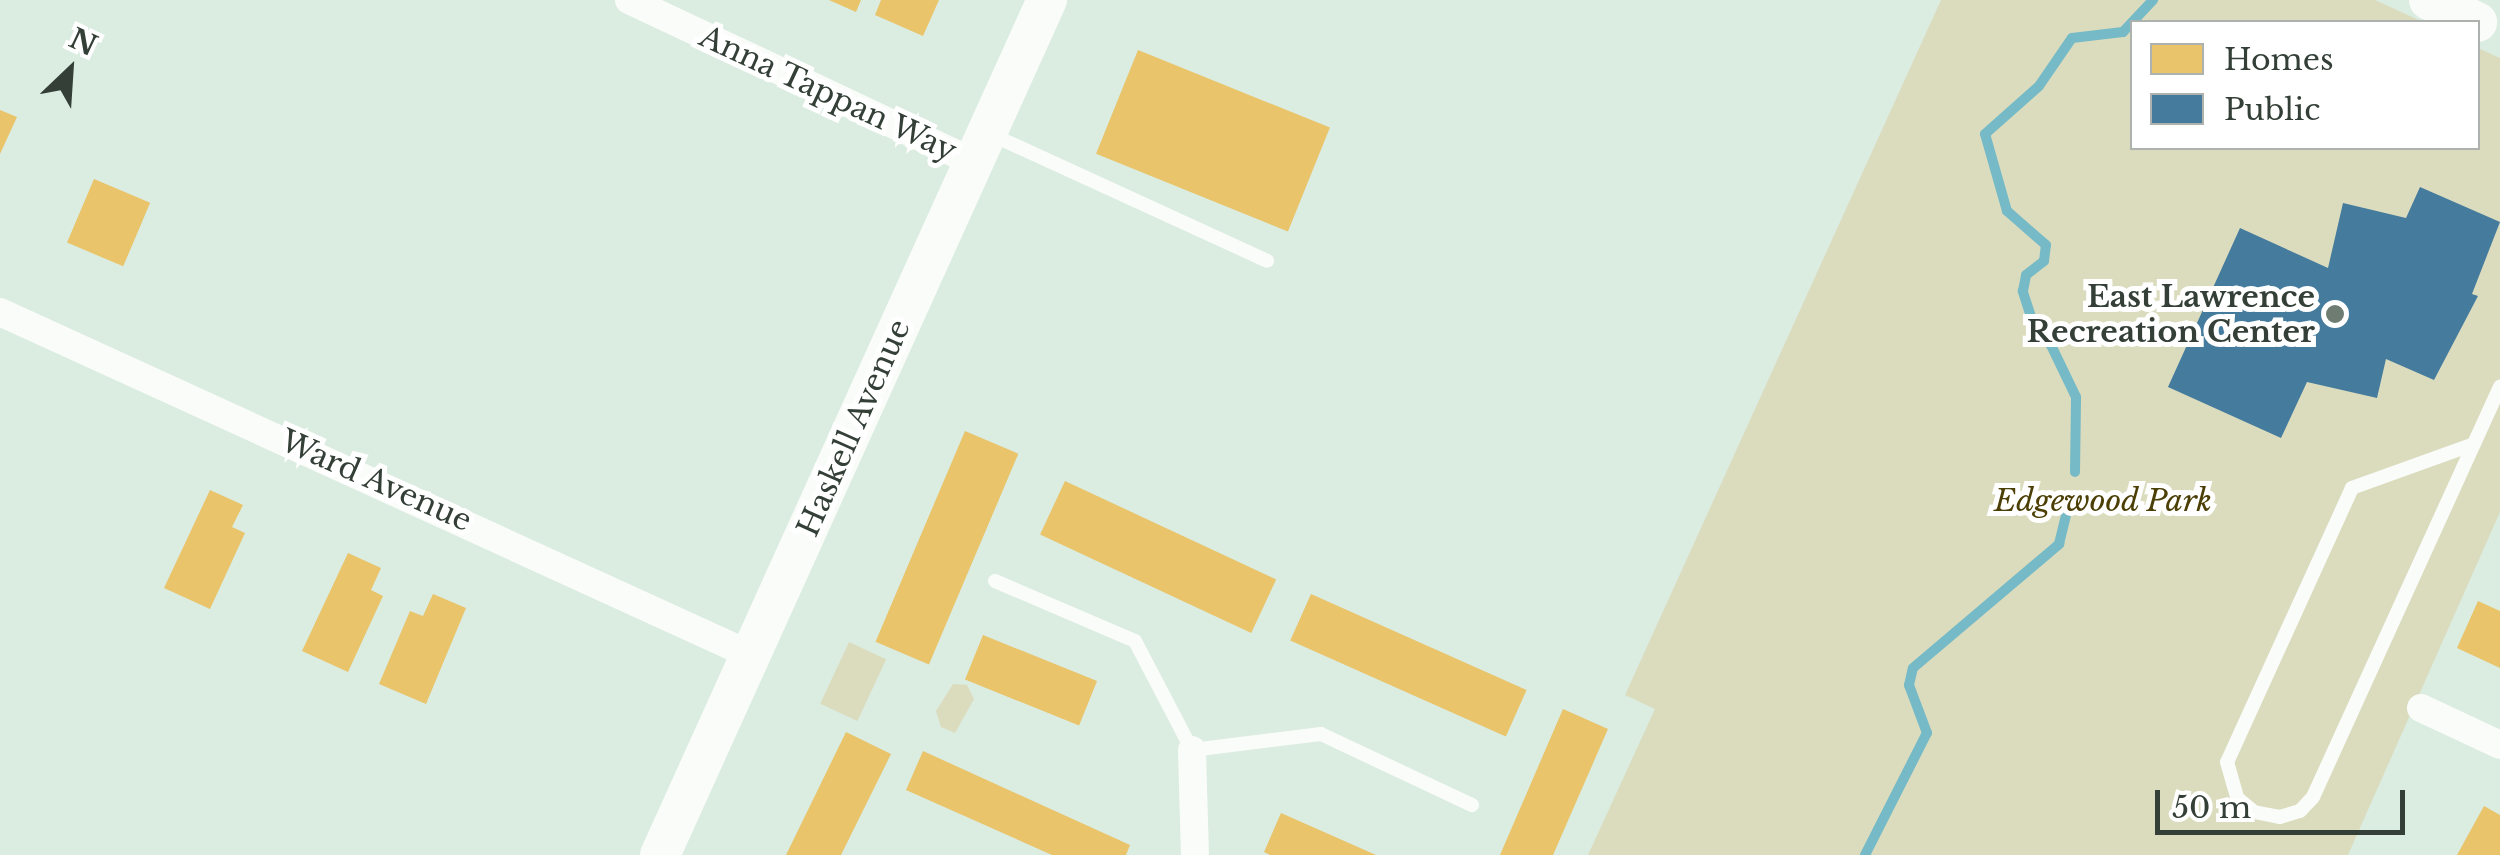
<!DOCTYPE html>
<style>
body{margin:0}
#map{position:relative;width:2500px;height:855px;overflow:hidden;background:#dbece1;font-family:"Libre Baskerville",serif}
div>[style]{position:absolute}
.green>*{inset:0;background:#dbdcbe;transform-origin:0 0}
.homes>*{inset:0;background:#e9c46a;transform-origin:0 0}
.public>*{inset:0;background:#457b9d}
.stream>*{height:10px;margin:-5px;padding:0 5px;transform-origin:5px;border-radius:5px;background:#75bac6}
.lane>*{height:14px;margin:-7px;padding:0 7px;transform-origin:7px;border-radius:7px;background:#fafcfa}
.street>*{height:28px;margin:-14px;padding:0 14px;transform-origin:14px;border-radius:14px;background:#fafcfa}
.secondary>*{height:40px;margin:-20px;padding:0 20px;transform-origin:20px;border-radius:20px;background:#fafcfa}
.dots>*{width:28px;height:28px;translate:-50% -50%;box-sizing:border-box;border:5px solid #fff;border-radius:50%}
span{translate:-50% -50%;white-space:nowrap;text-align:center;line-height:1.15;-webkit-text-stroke:10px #fff;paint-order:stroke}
.street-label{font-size:30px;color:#333f37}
.poi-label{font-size:30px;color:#333f37;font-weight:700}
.right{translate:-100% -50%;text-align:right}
.park-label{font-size:30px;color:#4c3f06;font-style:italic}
.legend{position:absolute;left:2130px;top:20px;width:350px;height:130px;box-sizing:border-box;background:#fff;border:2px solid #adb2af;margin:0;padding:12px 18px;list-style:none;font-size:30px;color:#333f37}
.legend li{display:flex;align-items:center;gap:20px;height:50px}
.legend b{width:50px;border:2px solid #adb2af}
.north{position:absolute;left:20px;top:20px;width:100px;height:100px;-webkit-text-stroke:8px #fff;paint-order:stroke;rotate:25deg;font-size:28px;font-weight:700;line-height:40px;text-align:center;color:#333f37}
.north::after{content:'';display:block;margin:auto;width:35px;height:45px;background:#333f37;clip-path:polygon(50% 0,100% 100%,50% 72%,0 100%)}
.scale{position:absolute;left:2155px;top:790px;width:250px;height:45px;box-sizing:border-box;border:5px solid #333f37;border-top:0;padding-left:12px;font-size:30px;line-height:35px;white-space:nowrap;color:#333f37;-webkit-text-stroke:8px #fff;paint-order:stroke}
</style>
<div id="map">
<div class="green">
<i style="clip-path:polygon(1941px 0,2375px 0,2423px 22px,2132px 22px,2132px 148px,2478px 148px,2478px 48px,2500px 58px,2500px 512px,2348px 855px,1588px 855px,1655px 709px,1625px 695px)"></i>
<i style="left:849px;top:642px;width:41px;height:68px;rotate:25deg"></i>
<i style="clip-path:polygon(953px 684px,967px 685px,974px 699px,955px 733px,941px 727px,936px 711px)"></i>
</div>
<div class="homes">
<i style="clip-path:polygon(829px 0,861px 0,856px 12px)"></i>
<i style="clip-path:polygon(881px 0,939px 0,923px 36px,875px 15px)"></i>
<i style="left:1138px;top:50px;width:207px;height:112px;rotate:22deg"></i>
<i style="clip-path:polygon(0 110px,17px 117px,0 154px)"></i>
<i style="left:94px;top:179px;width:61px;height:69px;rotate:23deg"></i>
<i style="left:965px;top:431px;width:58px;height:229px;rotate:23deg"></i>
<i style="left:1065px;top:481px;width:233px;height:59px;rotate:25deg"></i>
<i style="clip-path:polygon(210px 490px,243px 505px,232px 527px,245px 533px,210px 609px,164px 588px)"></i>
<i style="clip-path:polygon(348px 553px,381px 568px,371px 590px,383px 596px,348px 672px,302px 651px)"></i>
<i style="clip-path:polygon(433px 594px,466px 608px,426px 704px,379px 684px,410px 611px,423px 616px)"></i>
<i style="left:1311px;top:594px;width:236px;height:51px;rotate:24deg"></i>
<i style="clip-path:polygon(2478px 601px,2500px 611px,2500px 668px,2457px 648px)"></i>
<i style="left:983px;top:635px;width:123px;height:48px;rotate:22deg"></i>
<i style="clip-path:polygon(1563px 709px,1608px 729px,1553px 855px,1500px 855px)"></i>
<i style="clip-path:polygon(846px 732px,891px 754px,841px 855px,786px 855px)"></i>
<i style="clip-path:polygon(923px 751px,1130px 845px,1126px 855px,1052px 855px,906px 790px)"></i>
<i style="clip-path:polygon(2484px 806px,2500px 815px,2500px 855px,2457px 855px)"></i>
<i style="clip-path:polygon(1281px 813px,1376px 855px,1270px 855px,1264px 852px)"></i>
</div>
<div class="public">
<i style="clip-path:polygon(2420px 187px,2500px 222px,2472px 294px,2478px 296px,2434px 380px,2386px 359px,2377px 398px,2307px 382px,2281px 438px,2168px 387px,2240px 228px,2328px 268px,2343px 203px,2406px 218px)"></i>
</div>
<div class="stream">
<i style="left:2075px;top:472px;width:75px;rotate:-89.2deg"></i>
<i style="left:2076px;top:397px;width:58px;rotate:-115.7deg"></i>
<i style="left:2051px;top:345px;width:23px;rotate:-135deg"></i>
<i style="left:2035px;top:329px;width:40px;rotate:-108deg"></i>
<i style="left:2023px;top:291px;width:16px;rotate:-79deg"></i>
<i style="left:2026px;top:275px;width:23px;rotate:-38deg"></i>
<i style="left:2044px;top:261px;width:16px;rotate:-83deg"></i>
<i style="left:2046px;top:245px;width:52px;rotate:-138.9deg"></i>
<i style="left:2007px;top:211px;width:80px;rotate:-105.9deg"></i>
<i style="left:1985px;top:134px;width:72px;rotate:-41.6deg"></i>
<i style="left:2039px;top:86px;width:58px;rotate:-55.5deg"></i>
<i style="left:2072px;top:38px;width:51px;rotate:-6.7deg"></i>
<i style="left:2123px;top:32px;width:44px;rotate:-46.8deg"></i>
<i style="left:1865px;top:855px;width:137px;rotate:-63.1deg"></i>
<i style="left:1927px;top:733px;width:51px;rotate:-110.6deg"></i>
<i style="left:1909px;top:685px;width:17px;rotate:-77deg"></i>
<i style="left:1913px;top:668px;width:192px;rotate:-40.3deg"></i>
<i style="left:2059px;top:544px;width:46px;rotate:-76.3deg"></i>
</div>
<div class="lane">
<i style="left:988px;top:133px;width:307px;rotate:24.6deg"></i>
<i style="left:2474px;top:444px;width:130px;rotate:160.2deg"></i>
<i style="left:2352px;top:488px;width:301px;rotate:114.5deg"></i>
<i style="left:2227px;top:762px;width:37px;rotate:74deg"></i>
<i style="left:2237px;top:798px;width:22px;rotate:39deg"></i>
<i style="left:2254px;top:812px;width:26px;rotate:11deg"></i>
<i style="left:2280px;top:817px;width:21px;rotate:-17deg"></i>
<i style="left:2300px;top:811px;width:19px;rotate:-47deg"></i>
<i style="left:2313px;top:797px;width:451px;rotate:-65.5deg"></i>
<i style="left:995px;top:581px;width:152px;rotate:23.2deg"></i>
<i style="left:1135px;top:641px;width:123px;rotate:62.4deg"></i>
<i style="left:1192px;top:750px;width:130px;rotate:-7.1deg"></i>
<i style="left:1321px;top:734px;width:167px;rotate:25.2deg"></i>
</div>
<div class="street">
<i style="left:629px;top:0;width:381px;rotate:25.2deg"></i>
<i style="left:0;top:312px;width:826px;rotate:24.55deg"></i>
<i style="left:2421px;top:708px;width:87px;rotate:25.1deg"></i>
<i style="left:1192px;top:750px;width:105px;rotate:88.4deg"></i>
</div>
<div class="secondary">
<i style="left:2429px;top:0;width:53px;rotate:24.6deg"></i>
<i style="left:660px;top:855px;width:939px;rotate:-65.65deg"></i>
</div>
<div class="dots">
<i style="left:2335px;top:314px;background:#6e7c72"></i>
</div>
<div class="street-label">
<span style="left:828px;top:94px;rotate:25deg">Anna Tappan Way</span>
<span style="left:854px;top:428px;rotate:-66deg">Haskell Avenue</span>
<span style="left:376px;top:481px;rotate:24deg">Ward Avenue</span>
</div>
<div class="poi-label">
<span class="right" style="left:2315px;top:314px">East Lawrence<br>Recreation Center</span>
</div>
<div class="park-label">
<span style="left:2103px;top:501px">Edgewood Park</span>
</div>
<ul class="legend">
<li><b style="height:28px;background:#e9c46a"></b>Homes</li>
<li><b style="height:28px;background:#457b9d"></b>Public</li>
</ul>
<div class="north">N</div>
<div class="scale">50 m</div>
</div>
